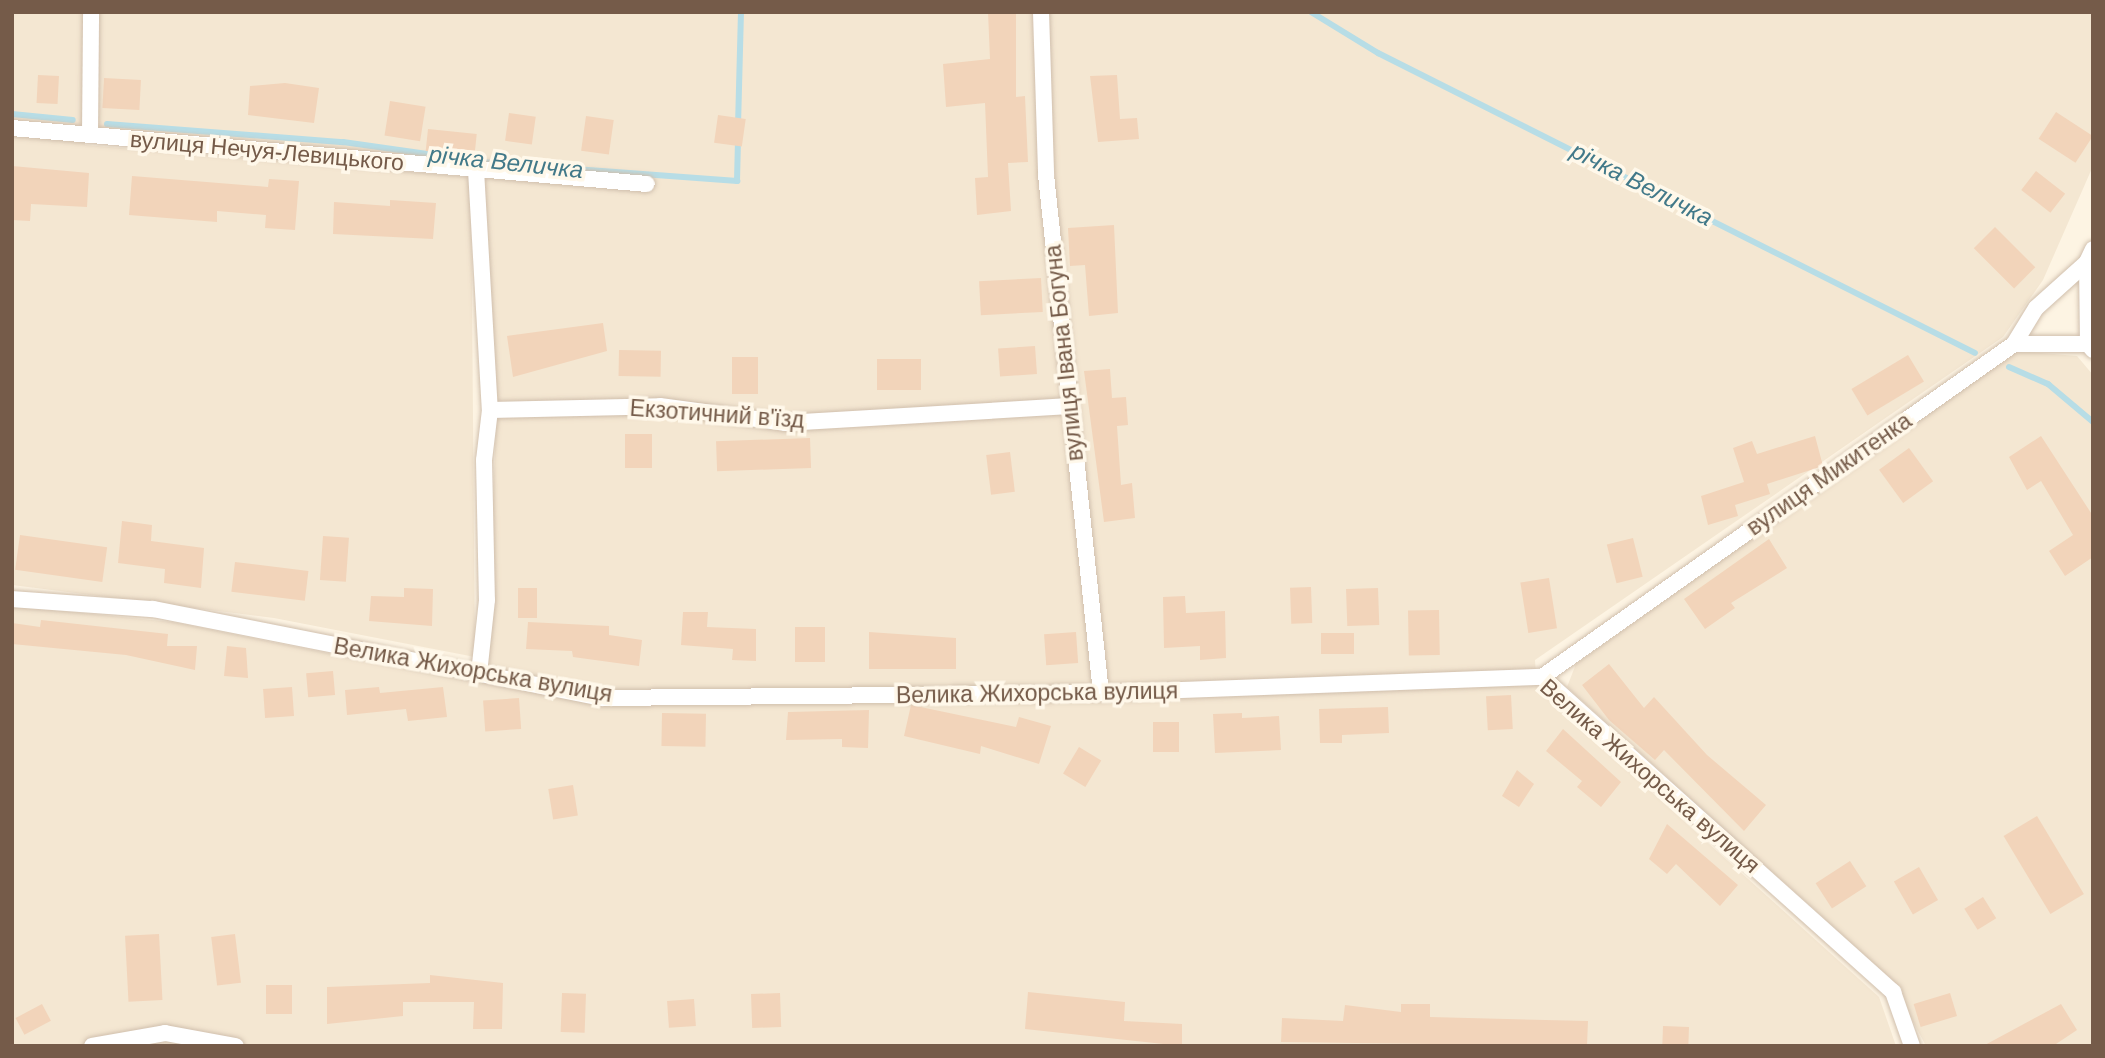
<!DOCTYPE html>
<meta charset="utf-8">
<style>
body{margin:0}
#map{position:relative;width:2105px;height:1058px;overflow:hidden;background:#fdf4e3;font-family:Arial,sans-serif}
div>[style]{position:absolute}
.residential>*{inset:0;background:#f4e7d2}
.stream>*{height:6px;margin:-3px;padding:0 3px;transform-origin:3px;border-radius:3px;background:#b7dde6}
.building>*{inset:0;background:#f2d4ba;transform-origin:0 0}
.roads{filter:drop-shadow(0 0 2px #d0bfad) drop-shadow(0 0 2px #d0bfad)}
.street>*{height:16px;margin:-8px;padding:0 8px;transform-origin:8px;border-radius:8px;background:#fff}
span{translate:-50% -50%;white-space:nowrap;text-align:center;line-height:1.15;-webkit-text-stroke:7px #fff8ea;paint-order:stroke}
.street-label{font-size:23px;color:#755b49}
.water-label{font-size:24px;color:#427989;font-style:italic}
.frame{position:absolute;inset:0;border:14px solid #755b49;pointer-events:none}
</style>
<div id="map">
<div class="residential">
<i style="clip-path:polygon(12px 12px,84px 12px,85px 145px,471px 177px,475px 657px,274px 618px,12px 585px)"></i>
<i style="clip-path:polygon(97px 12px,2093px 12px,2093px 166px,2043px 280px,2003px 337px,1535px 660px,1537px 689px,1879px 997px,1896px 1046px,12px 1046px,12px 606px,172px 622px,477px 683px,487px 666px,497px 397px,481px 166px,93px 131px)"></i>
<i style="clip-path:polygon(2015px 351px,2077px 356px,2093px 375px,2093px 1046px,1926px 1046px,1890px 978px,1567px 687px,1576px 664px)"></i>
</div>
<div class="stream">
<i style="left:1311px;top:12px;width:79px;rotate:31.5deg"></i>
<i style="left:1378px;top:53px;width:668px;rotate:26.68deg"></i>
<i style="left:12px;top:114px;width:61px;rotate:5.6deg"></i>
<i style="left:107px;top:124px;width:237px;rotate:4.4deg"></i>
<i style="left:343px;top:142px;width:149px;rotate:8.1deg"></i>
<i style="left:738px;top:126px;width:114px;rotate:-88.5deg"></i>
<i style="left:534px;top:166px;width:204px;rotate:4.2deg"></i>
<i style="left:737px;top:181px;width:40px;rotate:-88.6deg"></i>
<i style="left:2009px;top:367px;width:43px;rotate:23.6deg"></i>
<i style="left:2048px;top:384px;width:59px;rotate:40.2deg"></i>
</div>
<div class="building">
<i style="clip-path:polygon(988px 12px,1016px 12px,1016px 97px,1025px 96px,1028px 162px,1008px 163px,1011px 211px,977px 215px,975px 178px,988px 177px,985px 103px,946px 107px,943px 64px,990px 59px)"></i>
<i style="left:38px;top:75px;width:21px;height:28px;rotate:3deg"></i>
<i style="clip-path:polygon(1117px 75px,1120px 119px,1137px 118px,1139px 139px,1098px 142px,1090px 76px)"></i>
<i style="left:104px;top:78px;width:37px;height:30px;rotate:3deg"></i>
<i style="clip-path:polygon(285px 83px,319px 88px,314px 123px,248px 115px,250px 86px)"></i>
<i style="left:390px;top:101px;width:36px;height:35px;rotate:9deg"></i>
<i style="left:2056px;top:112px;width:44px;height:32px;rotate:33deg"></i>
<i style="left:509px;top:113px;width:27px;height:28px;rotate:8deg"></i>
<i style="left:718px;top:115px;width:28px;height:28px;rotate:8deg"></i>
<i style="left:586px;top:116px;width:28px;height:35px;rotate:8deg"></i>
<i style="left:428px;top:129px;width:49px;height:22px;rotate:6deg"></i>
<i style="clip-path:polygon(12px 166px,89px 173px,87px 207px,31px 204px,30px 221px,12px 220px)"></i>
<i style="left:2036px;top:171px;width:37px;height:24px;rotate:38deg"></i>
<i style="clip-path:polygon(132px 176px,268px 187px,269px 179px,299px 181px,295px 230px,265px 228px,266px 215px,217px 211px,217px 222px,129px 215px)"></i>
<i style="clip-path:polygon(390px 200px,436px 203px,433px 239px,333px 234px,334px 202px,390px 206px)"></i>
<i style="clip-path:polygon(1114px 225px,1118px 313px,1089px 316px,1085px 265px,1070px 266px,1068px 228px)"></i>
<i style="left:1995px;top:227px;width:57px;height:30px;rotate:45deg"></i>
<i style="left:1041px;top:278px;width:34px;height:62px;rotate:87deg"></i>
<i style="clip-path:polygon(603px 323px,607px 351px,513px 377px,507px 336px)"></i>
<i style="left:1035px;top:346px;width:28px;height:37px;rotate:86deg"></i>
<i style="left:619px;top:350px;width:42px;height:26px;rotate:1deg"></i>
<i style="left:1908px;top:355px;width:31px;height:66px;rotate:59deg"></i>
<i style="left:758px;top:357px;width:37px;height:26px;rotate:90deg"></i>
<i style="left:921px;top:359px;width:31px;height:44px;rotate:90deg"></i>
<i style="clip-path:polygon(1110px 369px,1112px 398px,1126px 397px,1128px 425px,1117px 426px,1121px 485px,1132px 483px,1135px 518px,1104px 522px,1084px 371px)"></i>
<i style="left:652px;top:434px;width:34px;height:27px;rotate:90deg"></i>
<i style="clip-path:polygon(1815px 436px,1823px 466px,1767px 484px,1770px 494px,1735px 505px,1738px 516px,1708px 525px,1701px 496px,1744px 482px,1733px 448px,1752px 441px,1757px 454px)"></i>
<i style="clip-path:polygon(2041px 436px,2093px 516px,2093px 557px,2065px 576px,2049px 551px,2073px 535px,2041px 481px,2027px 490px,2009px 457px)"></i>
<i style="left:810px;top:438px;width:30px;height:94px;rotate:88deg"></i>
<i style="left:1909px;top:448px;width:41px;height:37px;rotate:54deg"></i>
<i style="left:1010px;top:452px;width:40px;height:24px;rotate:83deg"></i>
<i style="clip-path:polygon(122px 521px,152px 525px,151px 541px,204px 548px,201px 588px,164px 583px,165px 569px,118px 563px)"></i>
<i style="left:20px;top:535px;width:88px;height:35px;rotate:8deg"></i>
<i style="left:323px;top:536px;width:26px;height:44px;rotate:4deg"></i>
<i style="left:1633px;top:538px;width:40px;height:27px;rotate:76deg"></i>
<i style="clip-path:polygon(1769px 539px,1787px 568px,1731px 603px,1735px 608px,1705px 629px,1684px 599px)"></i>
<i style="left:235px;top:562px;width:74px;height:30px;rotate:7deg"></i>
<i style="left:1549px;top:578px;width:51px;height:29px;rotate:81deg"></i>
<i style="left:1311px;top:587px;width:36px;height:21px;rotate:88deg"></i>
<i style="clip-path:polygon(404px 588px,433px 589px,432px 626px,369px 621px,371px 596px,404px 597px)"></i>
<i style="left:537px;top:588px;width:30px;height:19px;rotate:90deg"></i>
<i style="left:1378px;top:588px;width:37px;height:32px;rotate:88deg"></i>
<i style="clip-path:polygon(1185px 596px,1186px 613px,1225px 611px,1226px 658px,1200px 660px,1200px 646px,1164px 648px,1163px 597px)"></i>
<i style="left:1439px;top:610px;width:45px;height:31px;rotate:89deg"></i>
<i style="clip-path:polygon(683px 612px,708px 612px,707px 627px,756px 629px,756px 661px,732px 660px,733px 649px,681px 645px)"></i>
<i style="clip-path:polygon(41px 620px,168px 634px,167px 646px,197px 646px,195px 670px,126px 655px,12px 644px,12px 623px,40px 627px)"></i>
<i style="clip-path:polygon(528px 622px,609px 626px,609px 635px,642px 640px,639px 666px,573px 657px,572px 651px,526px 649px)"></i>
<i style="left:795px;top:627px;width:30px;height:35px"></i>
<i style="clip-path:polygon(869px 632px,956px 638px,956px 669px,869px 669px)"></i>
<i style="left:1076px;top:632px;width:31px;height:32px;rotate:86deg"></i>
<i style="left:1354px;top:633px;width:21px;height:33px;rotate:90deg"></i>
<i style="clip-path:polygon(227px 646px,246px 648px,248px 678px,224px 676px)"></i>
<i style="clip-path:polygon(1609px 664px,1644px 708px,1654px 697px,1707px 755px,1766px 805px,1744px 831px,1664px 750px,1655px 760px,1609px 720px,1582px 685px)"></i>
<i style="left:333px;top:671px;width:24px;height:27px;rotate:85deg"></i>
<i style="left:292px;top:687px;width:29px;height:29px;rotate:86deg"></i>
<i style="clip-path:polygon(379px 687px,380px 693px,443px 687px,447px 717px,408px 721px,406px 709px,347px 715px,345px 690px)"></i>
<i style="left:1511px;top:695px;width:34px;height:25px;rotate:87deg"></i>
<i style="left:519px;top:698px;width:31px;height:36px;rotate:86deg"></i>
<i style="clip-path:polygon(911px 705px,1016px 727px,1019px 717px,1051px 726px,1039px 764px,981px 746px,980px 754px,904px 736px)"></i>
<i style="clip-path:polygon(1388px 707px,1389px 733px,1342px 735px,1342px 743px,1320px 743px,1319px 709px)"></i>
<i style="clip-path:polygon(869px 710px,868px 748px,842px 747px,842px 739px,786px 740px,788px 712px)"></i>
<i style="left:662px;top:713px;width:44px;height:33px;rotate:1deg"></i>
<i style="clip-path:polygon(1242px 713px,1242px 718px,1279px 716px,1281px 750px,1215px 753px,1213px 714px)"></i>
<i style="left:1179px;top:722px;width:30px;height:26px;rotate:90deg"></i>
<i style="clip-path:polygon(1563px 729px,1621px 782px,1601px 807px,1577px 787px,1582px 781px,1546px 751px)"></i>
<i style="left:1079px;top:747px;width:26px;height:31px;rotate:31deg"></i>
<i style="clip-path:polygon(1517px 770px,1534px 784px,1519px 807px,1502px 796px)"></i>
<i style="left:573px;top:785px;width:31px;height:25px;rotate:81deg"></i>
<i style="left:2037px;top:816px;width:91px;height:39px;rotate:59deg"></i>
<i style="clip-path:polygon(1667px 824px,1738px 885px,1720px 906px,1676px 864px,1667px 874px,1649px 859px)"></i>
<i style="left:1850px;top:861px;width:30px;height:41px;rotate:57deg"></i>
<i style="left:1919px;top:867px;width:38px;height:29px;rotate:60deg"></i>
<i style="left:1983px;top:897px;width:25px;height:22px;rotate:58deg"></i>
<i style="left:159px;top:934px;width:66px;height:34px;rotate:87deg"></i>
<i style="left:235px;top:934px;width:49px;height:24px;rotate:83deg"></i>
<i style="clip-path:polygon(430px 975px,503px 983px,502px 1029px,473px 1029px,474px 1002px,403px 1002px,403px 1016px,327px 1024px,327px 987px,430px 983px)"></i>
<i style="left:266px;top:985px;width:26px;height:29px"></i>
<i style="clip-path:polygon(1028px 992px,1125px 1002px,1124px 1021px,1182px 1024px,1182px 1046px,1025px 1029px)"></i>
<i style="left:562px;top:993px;width:24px;height:39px;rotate:2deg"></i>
<i style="left:780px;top:993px;width:34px;height:29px;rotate:88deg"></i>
<i style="left:1950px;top:993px;width:24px;height:38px;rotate:73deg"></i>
<i style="left:694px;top:999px;width:27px;height:27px;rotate:86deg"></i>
<i style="left:42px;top:1004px;width:19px;height:30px;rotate:62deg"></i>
<i style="clip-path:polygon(1401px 1004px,1430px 1004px,1430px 1017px,1588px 1021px,1587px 1046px,1281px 1042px,1282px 1018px,1343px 1021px,1345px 1005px,1401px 1012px)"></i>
<i style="clip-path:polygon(2061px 1004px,2077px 1030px,2053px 1046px,1983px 1046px)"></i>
<i style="left:1663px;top:1026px;width:26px;height:20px;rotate:2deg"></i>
</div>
<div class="roads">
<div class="street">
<i style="left:1041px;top:12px;width:163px;rotate:88.2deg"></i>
<i style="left:1046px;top:175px;width:521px;rotate:83.94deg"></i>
<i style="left:12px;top:128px;width:637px;rotate:5.04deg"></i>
<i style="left:90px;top:135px;width:123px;rotate:-89.5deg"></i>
<i style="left:476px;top:170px;width:240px;rotate:86.7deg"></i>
<i style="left:490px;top:410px;width:50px;rotate:96.8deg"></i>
<i style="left:484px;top:460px;width:140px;rotate:88.8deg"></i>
<i style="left:487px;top:600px;width:74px;rotate:96.2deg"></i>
<i style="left:2087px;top:262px;width:82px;rotate:89.3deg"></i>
<i style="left:2014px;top:344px;width:74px"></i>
<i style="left:2088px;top:344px;width:8px;rotate:50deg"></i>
<i style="left:490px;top:410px;width:170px;rotate:-1.3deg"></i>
<i style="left:660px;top:406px;width:126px;rotate:7.7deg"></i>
<i style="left:785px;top:423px;width:285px;rotate:-3.4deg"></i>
<i style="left:12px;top:599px;width:141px;rotate:4.1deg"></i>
<i style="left:153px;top:609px;width:457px;rotate:11.2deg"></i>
<i style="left:601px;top:698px;width:500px;rotate:-0.57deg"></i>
<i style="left:1101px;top:693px;width:441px;rotate:-2.1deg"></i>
<i style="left:1542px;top:677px;width:472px;rotate:41.9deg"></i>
<i style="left:1893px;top:992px;width:57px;rotate:70.6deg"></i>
<i style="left:1542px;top:677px;width:578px;rotate:-35.2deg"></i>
<i style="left:2014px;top:344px;width:42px;rotate:-58.6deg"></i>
<i style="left:2036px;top:308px;width:69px;rotate:-42deg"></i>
<i style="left:2087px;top:262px;width:14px;rotate:-65deg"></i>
<i style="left:92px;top:1046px;width:74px;rotate:-10.1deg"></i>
<i style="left:165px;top:1033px;width:72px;rotate:10.4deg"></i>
</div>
</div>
<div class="street-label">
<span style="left:267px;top:151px;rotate:5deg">вулиця Нечуя-Левицького</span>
<span style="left:1064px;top:353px;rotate:-96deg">вулиця Івана Богуна</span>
<span style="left:717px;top:414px;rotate:4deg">Екзотичний в'їзд</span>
<span style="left:1829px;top:474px;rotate:-35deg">вулиця Микитенка</span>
<span style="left:473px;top:670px;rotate:10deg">Велика Жихорська вулиця</span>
<span style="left:1037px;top:693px;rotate:-1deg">Велика Жихорська вулиця</span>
<span style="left:1650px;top:776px;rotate:41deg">Велика Жихорська вулиця</span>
</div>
<div class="water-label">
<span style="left:506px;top:162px;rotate:6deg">річка Величка</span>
<span style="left:1642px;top:184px;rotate:27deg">річка Величка</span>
</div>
<div class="frame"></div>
</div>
